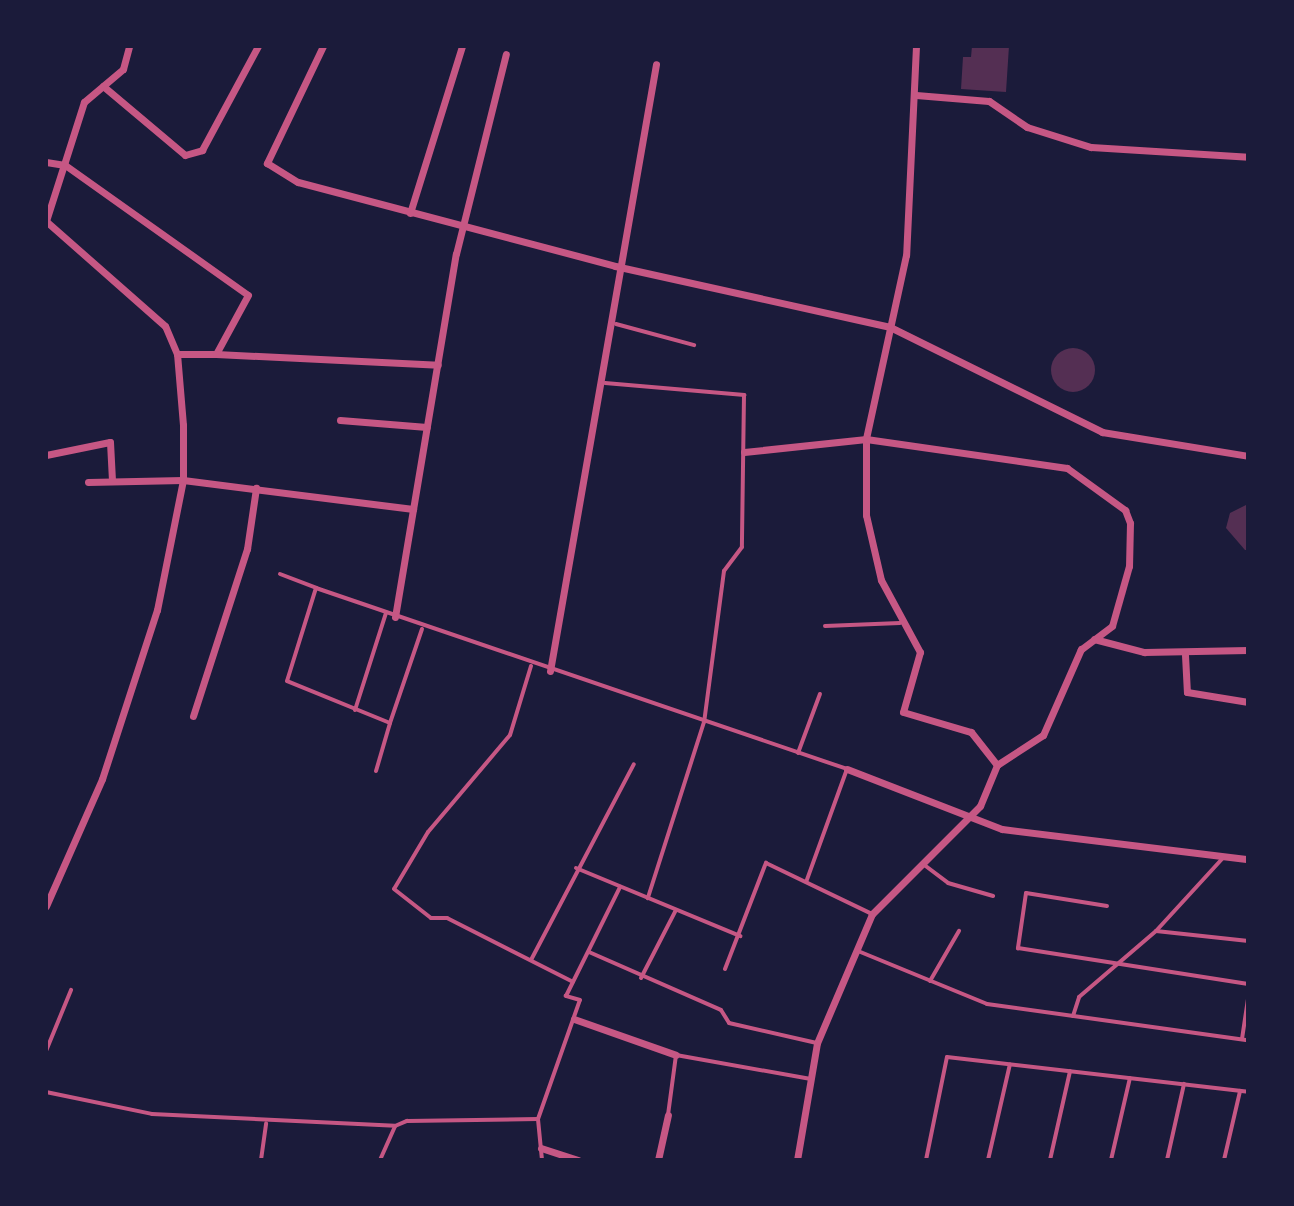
<!DOCTYPE html>
<style>
body{margin:0}
#map{position:relative;width:1294px;height:1206px;overflow:hidden;background:#1b1b3a;font-family:Manrope,sans-serif}
div>[style]{position:absolute}
.building>*{inset:0;background:#542f53}
.round{border-radius:50%}
.service>*{height:4px;margin:-2px;padding:0 2px;transform-origin:2px;border-radius:2px;background:#c65784}
.minor>*{height:7px;margin:-3.5px;padding:0 3.5px;transform-origin:3.5px;border-radius:3.5px;background:#c65784}
span{translate:-50% -50%;white-space:nowrap;text-align:center;line-height:1.15;-webkit-text-stroke:6px #1b1b3a;paint-order:stroke}
.frame{position:absolute;inset:0;border:48px solid #1b1b3a;pointer-events:none}
</style>
<div id="map">
<div class="building">
<i style="clip-path:polygon(972px 46px,1009px 46px,1006px 92px,961px 89px,963px 57px,971px 57px)"></i>
<i class="round" style="left:1051px;top:348px;width:44px;height:44px"></i>
<i style="clip-path:polygon(1248px 504px,1248px 550px,1245px 550px,1226px 528px,1230px 513px)"></i>
</div>
<div class="service">
<i style="left:616px;top:324px;width:81px;rotate:15.1deg"></i>
<i style="left:605px;top:383px;width:140px;rotate:4.9deg"></i>
<i style="left:744px;top:395px;width:152px;rotate:90.8deg"></i>
<i style="left:742px;top:547px;width:30px;rotate:127deg"></i>
<i style="left:724px;top:571px;width:152px;rotate:97.5deg"></i>
<i style="left:704px;top:722px;width:185px;rotate:107.7deg"></i>
<i style="left:280px;top:574px;width:39px;rotate:21deg"></i>
<i style="left:825px;top:626px;width:75px;rotate:-2.3deg"></i>
<i style="left:422px;top:629px;width:99px;rotate:108.8deg"></i>
<i style="left:390px;top:723px;width:111px;rotate:-157.8deg"></i>
<i style="left:287px;top:681px;width:97px;rotate:-72.7deg"></i>
<i style="left:316px;top:588px;width:561px;rotate:18.82deg"></i>
<i style="left:847px;top:769px;width:120px;rotate:109.9deg"></i>
<i style="left:531px;top:666px;width:72px;rotate:106.9deg"></i>
<i style="left:510px;top:735px;width:127px;rotate:130.2deg"></i>
<i style="left:428px;top:832px;width:66px;rotate:120.8deg"></i>
<i style="left:394px;top:889px;width:47px;rotate:38.1deg"></i>
<i style="left:431px;top:918px;width:16px"></i>
<i style="left:447px;top:918px;width:141px;rotate:26.9deg"></i>
<i style="left:355px;top:710px;width:102px;rotate:-72.3deg"></i>
<i style="left:798px;top:753px;width:63px;rotate:-69.6deg"></i>
<i style="left:376px;top:771px;width:50px;rotate:-73.7deg"></i>
<i style="left:923px;top:864px;width:31px;rotate:37deg"></i>
<i style="left:948px;top:883px;width:47px;rotate:16.1deg"></i>
<i style="left:576px;top:868px;width:178px;rotate:22.5deg"></i>
<i style="left:1107px;top:906px;width:82px;rotate:-170.9deg"></i>
<i style="left:1026px;top:893px;width:56px;rotate:98.3deg"></i>
<i style="left:1018px;top:948px;width:233px;rotate:8.9deg"></i>
<i style="left:1156px;top:931px;width:93px;rotate:6.2deg"></i>
<i style="left:858px;top:951px;width:139px;rotate:22.3deg"></i>
<i style="left:987px;top:1004px;width:263px;rotate:7.9deg"></i>
<i style="left:589px;top:952px;width:144px;rotate:23.7deg"></i>
<i style="left:721px;top:1010px;width:15px;rotate:58deg"></i>
<i style="left:729px;top:1023px;width:90px;rotate:12.8deg"></i>
<i style="left:531px;top:960px;width:221px;rotate:-62.3deg"></i>
<i style="left:725px;top:969px;width:114px;rotate:-68.9deg"></i>
<i style="left:766px;top:863px;width:118px;rotate:25.7deg"></i>
<i style="left:641px;top:978px;width:76px;rotate:-62.8deg"></i>
<i style="left:930px;top:981px;width:58px;rotate:-59.9deg"></i>
<i style="left:1073px;top:1016px;width:20px;rotate:-72deg"></i>
<i style="left:1079px;top:997px;width:101px;rotate:-40.6deg"></i>
<i style="left:1156px;top:931px;width:99px;rotate:-47.5deg"></i>
<i style="left:1242px;top:1039px;width:40px;rotate:-81.5deg"></i>
<i style="left:46px;top:1051px;width:66px;rotate:-67.7deg"></i>
<i style="left:46px;top:1092px;width:108px;rotate:11.7deg"></i>
<i style="left:152px;top:1114px;width:243px;rotate:2.8deg"></i>
<i style="left:668px;top:1115px;width:61px;rotate:-82.4deg"></i>
<i style="left:676px;top:1055px;width:137px;rotate:10.1deg"></i>
<i style="left:261px;top:1160px;width:37px;rotate:-82deg"></i>
<i style="left:380px;top:1160px;width:37px;rotate:-66deg"></i>
<i style="left:395px;top:1126px;width:13px;rotate:-23deg"></i>
<i style="left:407px;top:1121px;width:131px;rotate:-0.9deg"></i>
<i style="left:542px;top:1160px;width:41px;rotate:-95.6deg"></i>
<i style="left:538px;top:1119px;width:126px;rotate:-70.6deg"></i>
<i style="left:580px;top:1000px;width:15px;rotate:-164deg"></i>
<i style="left:566px;top:996px;width:122px;rotate:-63.6deg"></i>
<i style="left:926px;top:1160px;width:105px;rotate:-78.5deg"></i>
<i style="left:947px;top:1057px;width:303px;rotate:6.6deg"></i>
<i style="left:988px;top:1160px;width:98px;rotate:-77.1deg"></i>
<i style="left:1050px;top:1160px;width:91px;rotate:-77.3deg"></i>
<i style="left:1111px;top:1160px;width:84px;rotate:-77deg"></i>
<i style="left:1167px;top:1160px;width:78px;rotate:-77.4deg"></i>
<i style="left:1224px;top:1160px;width:71px;rotate:-76.9deg"></i>
</div>
<div class="minor">
<i style="left:323px;top:46px;width:130px;rotate:115.6deg"></i>
<i style="left:267px;top:163px;width:36px;rotate:32deg"></i>
<i style="left:298px;top:182px;width:328px;rotate:14.8deg"></i>
<i style="left:615px;top:266px;width:282px;rotate:12.5deg"></i>
<i style="left:890px;top:327px;width:237px;rotate:26.3deg"></i>
<i style="left:1102px;top:432px;width:148px;rotate:9.3deg"></i>
<i style="left:916px;top:46px;width:209px;rotate:92.7deg"></i>
<i style="left:906px;top:255px;width:188px;rotate:102.3deg"></i>
<i style="left:866px;top:439px;width:76px;rotate:90deg"></i>
<i style="left:866px;top:515px;width:67px;rotate:77deg"></i>
<i style="left:881px;top:580px;width:82px;rotate:61.6deg"></i>
<i style="left:920px;top:652px;width:62px;rotate:105.8deg"></i>
<i style="left:903px;top:712px;width:71px;rotate:16.4deg"></i>
<i style="left:971px;top:732px;width:42px;rotate:51.8deg"></i>
<i style="left:103px;top:86px;width:107px;rotate:40.1deg"></i>
<i style="left:185px;top:155px;width:18px;rotate:-16deg"></i>
<i style="left:202px;top:150px;width:118px;rotate:-61.7deg"></i>
<i style="left:916px;top:95px;width:73px;rotate:4.7deg"></i>
<i style="left:989px;top:101px;width:46px;rotate:34.4deg"></i>
<i style="left:1027px;top:127px;width:67px;rotate:17.4deg"></i>
<i style="left:1091px;top:147px;width:157px;rotate:3.6deg"></i>
<i style="left:46px;top:162px;width:19px;rotate:9deg"></i>
<i style="left:65px;top:165px;width:224px;rotate:35.4deg"></i>
<i style="left:248px;top:295px;width:67px;rotate:118.5deg"></i>
<i style="left:216px;top:354px;width:39px;rotate:180deg"></i>
<i style="left:410px;top:213px;width:175px;rotate:-72.7deg"></i>
<i style="left:46px;top:221px;width:125px;rotate:-72.3deg"></i>
<i style="left:84px;top:102px;width:51px;rotate:-40.2deg"></i>
<i style="left:123px;top:69px;width:24px;rotate:-75deg"></i>
<i style="left:216px;top:354px;width:222px;rotate:2.8deg"></i>
<i style="left:340px;top:420px;width:87px;rotate:4.6deg"></i>
<i style="left:744px;top:452px;width:123px;rotate:-6.1deg"></i>
<i style="left:866px;top:439px;width:203px;rotate:8.2deg"></i>
<i style="left:1067px;top:468px;width:72px;rotate:35.9deg"></i>
<i style="left:1125px;top:510px;width:14px;rotate:69deg"></i>
<i style="left:1130px;top:523px;width:43px;rotate:91.3deg"></i>
<i style="left:1129px;top:566px;width:62px;rotate:105.8deg"></i>
<i style="left:1112px;top:626px;width:39px;rotate:143deg"></i>
<i style="left:1081px;top:649px;width:94px;rotate:113.8deg"></i>
<i style="left:1043px;top:735px;width:55px;rotate:146.9deg"></i>
<i style="left:997px;top:765px;width:44px;rotate:112.5deg"></i>
<i style="left:980px;top:806px;width:153px;rotate:135deg"></i>
<i style="left:872px;top:914px;width:140px;rotate:113.1deg"></i>
<i style="left:817px;top:1043px;width:119px;rotate:99.7deg"></i>
<i style="left:46px;top:455px;width:65px;rotate:-11.5deg"></i>
<i style="left:110px;top:442px;width:39px;rotate:87deg"></i>
<i style="left:88px;top:482px;width:95px;rotate:-1.2deg"></i>
<i style="left:183px;top:480px;width:232px;rotate:7.2deg"></i>
<i style="left:395px;top:617px;width:368px;rotate:-80.5deg"></i>
<i style="left:456px;top:254px;width:206px;rotate:-76deg"></i>
<i style="left:1094px;top:639px;width:52px;rotate:14.6deg"></i>
<i style="left:1144px;top:652px;width:104px;rotate:-1.1deg"></i>
<i style="left:1185px;top:655px;width:37px;rotate:87deg"></i>
<i style="left:1187px;top:692px;width:62px;rotate:9.3deg"></i>
<i style="left:550px;top:671px;width:616px;rotate:-80.09deg"></i>
<i style="left:193px;top:716px;width:176px;rotate:-72.1deg"></i>
<i style="left:247px;top:549px;width:62px;rotate:-81.6deg"></i>
<i style="left:847px;top:769px;width:166px;rotate:21.2deg"></i>
<i style="left:1002px;top:829px;width:248px;rotate:7deg"></i>
<i style="left:46px;top:906px;width:139px;rotate:-66.2deg"></i>
<i style="left:102px;top:779px;width:178px;rotate:-72deg"></i>
<i style="left:157px;top:610px;width:133px;rotate:-78.7deg"></i>
<i style="left:183px;top:480px;width:55px;rotate:-90deg"></i>
<i style="left:183px;top:425px;width:71px;rotate:-94.8deg"></i>
<i style="left:177px;top:354px;width:30px;rotate:-113deg"></i>
<i style="left:165px;top:326px;width:159px;rotate:-138.6deg"></i>
<i style="left:574px;top:1019px;width:108px;rotate:19.4deg"></i>
<i style="left:541px;top:1148px;width:39px;rotate:18deg"></i>
<i style="left:658px;top:1160px;width:46px;rotate:-77.5deg"></i>
</div>
<div class="frame"></div>
</div>
